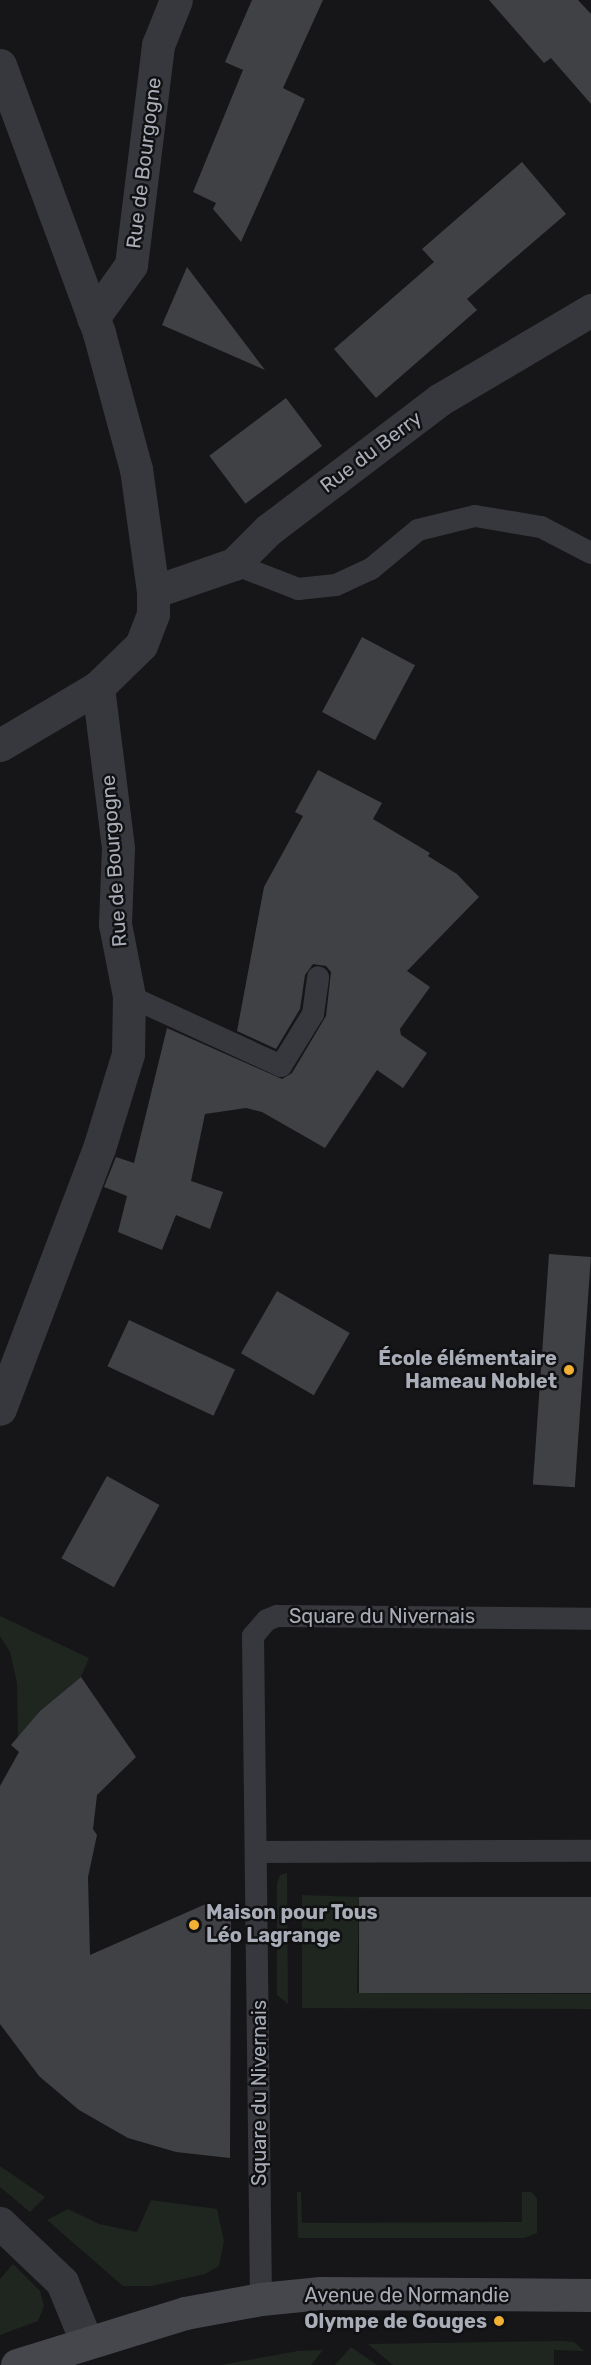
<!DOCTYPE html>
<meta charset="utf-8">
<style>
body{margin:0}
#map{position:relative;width:591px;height:2365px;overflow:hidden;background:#161618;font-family:Rubik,sans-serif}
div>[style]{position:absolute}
.green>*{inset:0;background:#1e261f}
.building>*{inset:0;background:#404145;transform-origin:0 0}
.lane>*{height:22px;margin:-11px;padding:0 11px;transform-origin:11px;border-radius:11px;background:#37383d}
.street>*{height:33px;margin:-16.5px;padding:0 16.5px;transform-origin:16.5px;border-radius:16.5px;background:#37383d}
.secondary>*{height:33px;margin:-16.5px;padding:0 16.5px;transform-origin:16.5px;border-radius:16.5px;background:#45474d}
.dots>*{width:16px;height:16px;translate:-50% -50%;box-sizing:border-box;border:3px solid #111113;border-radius:50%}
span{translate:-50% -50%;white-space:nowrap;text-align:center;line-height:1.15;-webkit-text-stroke:5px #111113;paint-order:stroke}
.street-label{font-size:20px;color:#a8adb8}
.poi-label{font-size:20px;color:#a8adb8;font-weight:700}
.right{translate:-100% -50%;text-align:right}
.left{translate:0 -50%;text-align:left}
</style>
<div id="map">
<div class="green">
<i style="clip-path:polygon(0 1616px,89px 1658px,81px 1677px,40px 1711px,18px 1738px,17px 1683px,10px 1652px,0 1636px)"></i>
<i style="clip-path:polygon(287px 1873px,288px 2004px,277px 1995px,277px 1883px,280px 1875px)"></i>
<i style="clip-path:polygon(302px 1895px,359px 1897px,357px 1993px,591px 1994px,591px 2009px,302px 2008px)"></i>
<i style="clip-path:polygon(0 2166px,45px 2197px,30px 2212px,0 2187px)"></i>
<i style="clip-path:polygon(297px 2192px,301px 2192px,302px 2223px,522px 2222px,522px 2192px,531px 2192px,537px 2198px,537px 2233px,524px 2238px,298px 2238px)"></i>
<i style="clip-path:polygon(151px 2200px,217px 2209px,224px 2241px,219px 2266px,205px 2274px,152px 2286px,123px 2286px,47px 2220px,68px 2209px,99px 2224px,137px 2232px)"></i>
<i style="clip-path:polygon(13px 2264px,40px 2291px,44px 2306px,38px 2321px,0 2335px,0 2279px)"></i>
<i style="clip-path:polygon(563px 2341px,574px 2342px,584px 2351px,554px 2350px,554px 2365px,393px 2365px,368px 2344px)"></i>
<i style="clip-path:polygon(351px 2347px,377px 2365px,335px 2365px)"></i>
<i style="clip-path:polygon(323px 2350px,311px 2365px,221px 2365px,298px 2351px)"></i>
</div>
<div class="building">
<i style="clip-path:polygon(252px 0,323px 0,283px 88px,305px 99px,241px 242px,213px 209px,216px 203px,193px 192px,243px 70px,225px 62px)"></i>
<i style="clip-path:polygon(489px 0,578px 0,591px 14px,591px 104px,551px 58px,544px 63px)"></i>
<i style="clip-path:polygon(522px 162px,566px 214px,467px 299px,477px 310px,376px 398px,334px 349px,434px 262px,422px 249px)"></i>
<i style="clip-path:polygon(187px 267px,265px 370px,162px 325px)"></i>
<i style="left:286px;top:398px;width:60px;height:96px;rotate:53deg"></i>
<i style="left:362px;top:637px;width:60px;height:85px;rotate:28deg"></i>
<i style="clip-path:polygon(318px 770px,382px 803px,373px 819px,430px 853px,428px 856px,457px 874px,479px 897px,407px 971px,430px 987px,400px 1029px,401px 1035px,427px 1053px,403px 1088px,377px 1070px,325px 1148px,262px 1112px,246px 1108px,205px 1114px,191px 1181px,223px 1192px,210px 1229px,176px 1215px,162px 1250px,118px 1232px,127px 1196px,104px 1187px,116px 1157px,134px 1163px,167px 1028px,282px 1079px,292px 1073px,326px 1016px,331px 972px,326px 966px,313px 964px,305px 975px,300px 1009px,276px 1049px,237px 1031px,264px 887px,303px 816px,295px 812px)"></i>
<i style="left:549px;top:1254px;width:42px;height:231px;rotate:4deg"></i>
<i style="left:277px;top:1291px;width:84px;height:72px;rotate:30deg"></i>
<i style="left:129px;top:1320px;width:117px;height:51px;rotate:25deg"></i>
<i style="left:107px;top:1476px;width:60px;height:94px;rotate:29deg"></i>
<i style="clip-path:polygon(81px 1677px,136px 1757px,97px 1795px,93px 1829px,97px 1835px,88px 1877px,90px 1955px,208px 1903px,231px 1917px,230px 2158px,176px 2152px,128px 2138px,79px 2110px,39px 2076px,0 2024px,0 1786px,19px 1752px,11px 1745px,40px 1711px)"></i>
<i style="left:359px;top:1897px;width:232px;height:96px"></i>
</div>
<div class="lane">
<i style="left:234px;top:564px;width:69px;rotate:21.3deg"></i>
<i style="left:298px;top:589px;width:38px;rotate:-6deg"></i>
<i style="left:336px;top:585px;width:38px;rotate:-25deg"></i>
<i style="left:371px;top:569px;width:61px;rotate:-39.7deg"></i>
<i style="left:418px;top:530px;width:59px;rotate:-13.8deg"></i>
<i style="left:475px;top:516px;width:67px;rotate:9.5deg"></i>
<i style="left:541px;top:527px;width:56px;rotate:27.5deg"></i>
<i style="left:129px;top:996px;width:167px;rotate:24.7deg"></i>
<i style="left:281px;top:1066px;width:61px;rotate:-58.4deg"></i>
<i style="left:313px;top:1014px;width:37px;rotate:-82deg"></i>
<i style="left:256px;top:1852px;width:335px;rotate:-0.2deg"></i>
<i style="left:261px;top:2299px;width:663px;rotate:-90.69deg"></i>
<i style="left:253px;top:1636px;width:21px;rotate:-49deg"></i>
<i style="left:267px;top:1620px;width:11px;rotate:-22deg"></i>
<i style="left:277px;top:1616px;width:314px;rotate:0.5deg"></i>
</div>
<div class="street">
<i style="left:0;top:65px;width:286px;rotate:69.7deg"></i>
<i style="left:99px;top:333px;width:141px;rotate:74.8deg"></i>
<i style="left:136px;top:469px;width:124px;rotate:82.1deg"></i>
<i style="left:153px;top:592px;width:22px;rotate:90deg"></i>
<i style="left:153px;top:614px;width:33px;rotate:111deg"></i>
<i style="left:141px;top:645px;width:60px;rotate:135.7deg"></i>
<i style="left:98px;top:687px;width:162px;rotate:82.9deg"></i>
<i style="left:118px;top:848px;width:76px;rotate:92.3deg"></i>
<i style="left:115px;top:924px;width:73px;rotate:79deg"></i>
<i style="left:129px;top:996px;width:58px;rotate:91deg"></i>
<i style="left:128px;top:1054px;width:98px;rotate:107.1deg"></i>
<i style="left:99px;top:1148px;width:279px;rotate:110.8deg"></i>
<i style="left:93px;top:318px;width:65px;rotate:-54.4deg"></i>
<i style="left:131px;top:265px;width:222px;rotate:-83deg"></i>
<i style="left:158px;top:45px;width:48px;rotate:-68.2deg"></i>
<i style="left:153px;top:592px;width:86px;rotate:-19.1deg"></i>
<i style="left:234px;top:564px;width:48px;rotate:-45deg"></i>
<i style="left:268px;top:530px;width:215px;rotate:-37.2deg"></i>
<i style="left:439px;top:400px;width:177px;rotate:-30.6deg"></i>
<i style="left:0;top:745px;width:114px;rotate:-30.6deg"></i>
<i style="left:0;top:2223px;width:86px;rotate:43.6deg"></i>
<i style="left:62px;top:2282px;width:64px;rotate:67.9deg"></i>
</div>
<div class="secondary">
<i style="left:17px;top:2365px;width:176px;rotate:-17.2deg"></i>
<i style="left:185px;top:2313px;width:77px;rotate:-10.4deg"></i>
<i style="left:261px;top:2299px;width:60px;rotate:-5.7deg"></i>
<i style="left:321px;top:2293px;width:270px;rotate:0.4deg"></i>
</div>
<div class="dots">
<i style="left:569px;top:1370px;background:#f2b134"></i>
<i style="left:194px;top:1925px;background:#f2b134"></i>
<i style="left:499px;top:2321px;background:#f2b134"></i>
</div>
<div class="street-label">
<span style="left:144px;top:163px;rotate:-83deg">Rue de Bourgogne</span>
<span style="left:371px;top:452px;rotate:-37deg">Rue du Berry</span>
<span style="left:114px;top:861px;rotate:-94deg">Rue de Bourgogne</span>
<span style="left:382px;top:1616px">Square du Nivernais</span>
<span style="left:259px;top:2093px;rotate:-90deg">Square du Nivernais</span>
<span style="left:407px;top:2295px">Avenue de Normandie</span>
</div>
<div class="poi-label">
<span class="right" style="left:557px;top:1370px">École élémentaire<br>Hameau Noblet</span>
<span class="left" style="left:206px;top:1924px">Maison pour Tous<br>Léo Lagrange</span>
<span class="right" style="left:487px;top:2321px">Olympe de Gouges</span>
</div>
</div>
